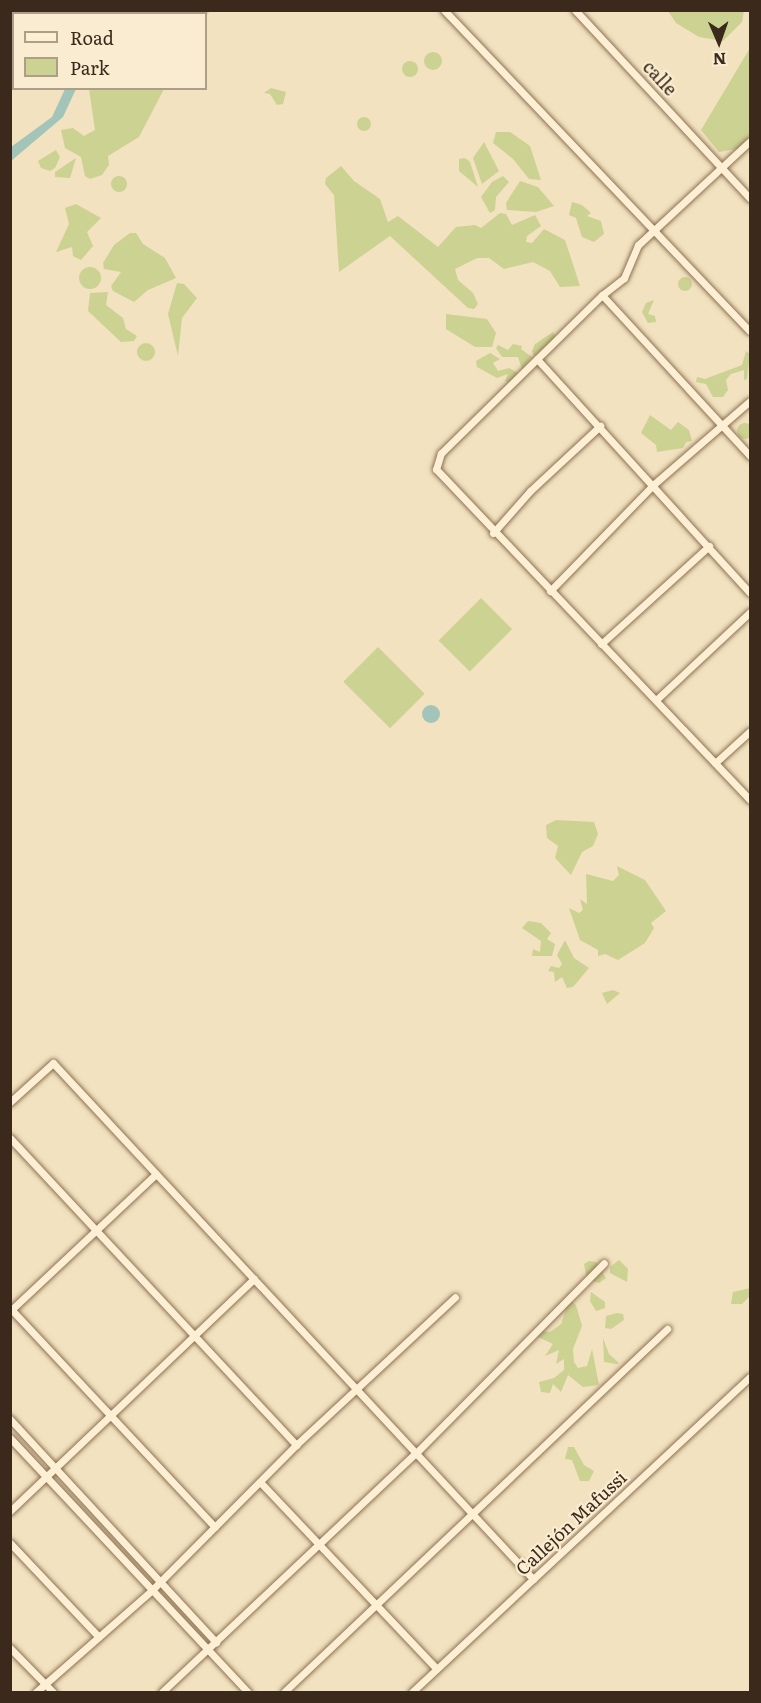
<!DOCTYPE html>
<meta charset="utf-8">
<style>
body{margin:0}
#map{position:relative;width:761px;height:1703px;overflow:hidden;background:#f2e2bf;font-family:Literata,serif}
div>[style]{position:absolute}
.green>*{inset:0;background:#ccd292;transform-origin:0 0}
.round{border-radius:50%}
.water>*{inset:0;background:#a3c4b9}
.roads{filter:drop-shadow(0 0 2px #8d7255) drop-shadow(0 0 2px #8d7255)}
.street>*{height:7px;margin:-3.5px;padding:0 3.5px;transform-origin:3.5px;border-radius:3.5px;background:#fcefd4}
span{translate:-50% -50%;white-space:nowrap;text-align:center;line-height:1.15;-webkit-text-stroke:4.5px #f9ecd0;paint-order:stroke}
.street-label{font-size:18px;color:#3b2a1b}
.frame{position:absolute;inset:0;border:12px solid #3b2a1b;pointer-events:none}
.legend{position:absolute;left:12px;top:12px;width:195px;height:78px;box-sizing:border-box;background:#f9ecd0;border:2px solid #ad9e88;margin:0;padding:8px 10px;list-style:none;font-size:18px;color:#3b2a1b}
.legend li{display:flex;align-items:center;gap:12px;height:30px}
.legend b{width:30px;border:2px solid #ad9e88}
.north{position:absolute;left:689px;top:12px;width:60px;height:60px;-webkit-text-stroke:4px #f9ecd0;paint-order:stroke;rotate:178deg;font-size:16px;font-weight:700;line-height:24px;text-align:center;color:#3b2a1b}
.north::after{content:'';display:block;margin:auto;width:21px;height:27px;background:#3b2a1b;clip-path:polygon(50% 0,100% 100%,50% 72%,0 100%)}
</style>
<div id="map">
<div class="green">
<i style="clip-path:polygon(84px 11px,84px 10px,210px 11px,206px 16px,84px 13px)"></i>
<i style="clip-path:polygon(668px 11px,744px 11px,742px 22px,723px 41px,699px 37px,676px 23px)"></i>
<i style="clip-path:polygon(750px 48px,750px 140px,742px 148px,719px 152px,701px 130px)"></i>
<i class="round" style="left:424px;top:52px;width:18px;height:18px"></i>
<i class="round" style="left:402px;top:61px;width:16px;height:16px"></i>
<i style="clip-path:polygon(271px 88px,286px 92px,283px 104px,277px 105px,270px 94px,264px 93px)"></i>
<i style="clip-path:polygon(89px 89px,164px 89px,139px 137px,108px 156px,109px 165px,102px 175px,90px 179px,85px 176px,81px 157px,65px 148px,61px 130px,73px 128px,84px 136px,95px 130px)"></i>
<i class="round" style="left:357px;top:117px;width:14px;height:14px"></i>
<i style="clip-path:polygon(496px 132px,510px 132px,530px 146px,541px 180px,529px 179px,513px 159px,493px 143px)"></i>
<i style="clip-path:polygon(484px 142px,499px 171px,482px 184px,473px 158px)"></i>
<i style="clip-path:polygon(56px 150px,60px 157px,55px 168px,50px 171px,41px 168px,38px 161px)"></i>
<i style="clip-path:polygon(76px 158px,70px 178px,55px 177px,55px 172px)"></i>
<i style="clip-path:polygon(465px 158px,470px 162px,478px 187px,459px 171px,459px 159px)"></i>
<i style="clip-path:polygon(341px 166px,354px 181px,380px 199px,388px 222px,398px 216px,438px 247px,456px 227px,475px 225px,481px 228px,500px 213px,506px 214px,512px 225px,535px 215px,541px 226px,527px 236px,526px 242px,532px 243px,544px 229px,565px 240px,580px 286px,560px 287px,550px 271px,533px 262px,504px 269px,489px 258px,477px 258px,455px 269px,458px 280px,473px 293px,478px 304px,474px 309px,468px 308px,390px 236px,339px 272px,334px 195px,325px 184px,326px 178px)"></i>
<i class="round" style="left:111px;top:176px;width:16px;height:16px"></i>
<i style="clip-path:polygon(503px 176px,509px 182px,496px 197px,495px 210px,490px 213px,481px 197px,492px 182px)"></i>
<i style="clip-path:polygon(520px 181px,538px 187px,554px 206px,536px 212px,507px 210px,506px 203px)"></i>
<i style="clip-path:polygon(572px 202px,582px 205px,591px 213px,587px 216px,601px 221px,604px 234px,594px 242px,582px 237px,576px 218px,569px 215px)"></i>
<i style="clip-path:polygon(76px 204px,101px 218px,87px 232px,93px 246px,81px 260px,73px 256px,72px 247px,56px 252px,69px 224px,65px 208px)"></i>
<i style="clip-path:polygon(130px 233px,136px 233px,143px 244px,165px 258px,176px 278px,148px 290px,134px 302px,113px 291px,111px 286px,121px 272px,104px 269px,103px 263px,114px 245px)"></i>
<i class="round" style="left:79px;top:267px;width:22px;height:22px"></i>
<i class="round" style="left:678px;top:277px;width:14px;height:14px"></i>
<i style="clip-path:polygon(177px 283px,184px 284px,197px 298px,182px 318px,178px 356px,168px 314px)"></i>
<i style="clip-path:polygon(108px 292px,106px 305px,123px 318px,126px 329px,137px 336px,134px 341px,121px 342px,88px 311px,90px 293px)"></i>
<i style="clip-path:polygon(654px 300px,648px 314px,655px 316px,656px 322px,648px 323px,642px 312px,646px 303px)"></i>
<i style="clip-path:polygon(446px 314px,487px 319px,496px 333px,492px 347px,475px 347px,446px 329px)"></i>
<i style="clip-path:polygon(553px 332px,556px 338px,534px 356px,532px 351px,535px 344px)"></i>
<i class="round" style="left:137px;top:343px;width:18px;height:18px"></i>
<i style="clip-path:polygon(513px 344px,522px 346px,521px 349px,532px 357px,522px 369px,518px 357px,502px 357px,496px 348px,498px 345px,508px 350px)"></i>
<i style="clip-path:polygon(746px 351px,750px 354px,747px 379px,744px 380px,744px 370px,731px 374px,726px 380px,728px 390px,723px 397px,713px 397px,706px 384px,696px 382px,697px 377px,705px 379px,742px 365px)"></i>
<i style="clip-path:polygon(490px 353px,500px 359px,493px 363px,498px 371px,509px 368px,518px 373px,509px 383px,505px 381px,508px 374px,497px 378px,477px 367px,476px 361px)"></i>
<i style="clip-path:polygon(650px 415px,671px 430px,678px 422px,689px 430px,692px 441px,686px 442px,683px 448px,657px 452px,656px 445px,641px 433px)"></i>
<i class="round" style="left:737px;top:423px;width:16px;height:16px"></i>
<i style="left:481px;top:598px;width:44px;height:60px;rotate:45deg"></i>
<i style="left:378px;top:647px;width:66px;height:49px;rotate:45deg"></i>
<i style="clip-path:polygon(556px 820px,594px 822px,598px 834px,593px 846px,582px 852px,571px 875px,555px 858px,558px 846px,547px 838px,546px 825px)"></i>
<i style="clip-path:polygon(617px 866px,645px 880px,666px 911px,651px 923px,654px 928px,645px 943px,618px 960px,605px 954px,598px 956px,598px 950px,580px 940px,569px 908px,579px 913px,583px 910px,580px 899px,587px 904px,586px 874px,613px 881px,619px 875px)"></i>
<i style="clip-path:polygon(528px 921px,541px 923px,551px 933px,547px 939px,555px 944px,552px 956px,532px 956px,533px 949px,540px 952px,541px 941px,522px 928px)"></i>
<i style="clip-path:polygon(565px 940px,574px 958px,589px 968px,573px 987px,567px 988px,562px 977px,555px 982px,554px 972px,548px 971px,551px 966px,559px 968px,562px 964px,557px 955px)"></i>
<i style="clip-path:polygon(613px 990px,620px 993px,607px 1004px,602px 993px)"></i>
<i style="clip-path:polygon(619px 1260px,628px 1269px,627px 1282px,610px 1273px,610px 1267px)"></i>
<i style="clip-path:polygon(589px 1261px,596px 1262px,606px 1278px,599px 1283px,587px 1279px,584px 1264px)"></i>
<i style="clip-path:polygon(750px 1288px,750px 1296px,742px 1304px,731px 1304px,733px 1292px)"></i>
<i style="clip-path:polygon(591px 1292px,605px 1302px,605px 1308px,596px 1311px,590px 1301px)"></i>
<i style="clip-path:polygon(569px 1300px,576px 1305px,582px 1326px,573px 1349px,574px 1362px,578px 1368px,587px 1366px,592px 1349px,599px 1385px,583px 1387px,568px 1375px,561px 1392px,553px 1384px,550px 1393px,541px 1392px,539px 1382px,554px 1378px,564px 1370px,564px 1359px,556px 1364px,559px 1350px,545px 1356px,553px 1344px,538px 1337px,542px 1331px,550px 1332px,561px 1324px)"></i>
<i style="clip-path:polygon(617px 1313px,623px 1314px,624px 1320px,611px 1329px,605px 1328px,606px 1316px)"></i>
<i style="clip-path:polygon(603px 1338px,609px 1354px,619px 1363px,617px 1364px,604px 1362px)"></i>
<i style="clip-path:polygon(568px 1447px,574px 1447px,584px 1465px,594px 1471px,589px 1481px,580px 1481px,572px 1460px,565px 1459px)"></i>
</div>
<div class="water">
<i style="clip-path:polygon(65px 89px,76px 89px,63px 117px,11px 161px,11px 147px,52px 117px)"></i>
<i class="round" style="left:422px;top:705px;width:18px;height:18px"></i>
</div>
<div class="roads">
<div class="street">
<i style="left:444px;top:10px;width:443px;rotate:46.4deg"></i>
<i style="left:575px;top:10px;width:257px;rotate:47.1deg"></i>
<i style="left:750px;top:141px;width:153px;rotate:137.1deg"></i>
<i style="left:638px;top:245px;width:36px;rotate:113deg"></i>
<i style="left:624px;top:278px;width:28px;rotate:142deg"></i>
<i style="left:602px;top:295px;width:219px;rotate:47.4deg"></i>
<i style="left:602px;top:295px;width:226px;rotate:135.5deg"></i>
<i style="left:441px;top:453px;width:17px;rotate:107deg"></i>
<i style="left:436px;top:469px;width:456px;rotate:46.5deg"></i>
<i style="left:537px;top:359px;width:316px;rotate:47.7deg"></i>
<i style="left:493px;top:533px;width:56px;rotate:-48.6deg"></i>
<i style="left:530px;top:491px;width:96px;rotate:-42.9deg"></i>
<i style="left:550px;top:591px;width:148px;rotate:-45.8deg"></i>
<i style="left:653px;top:485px;width:128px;rotate:-40.9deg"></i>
<i style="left:601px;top:644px;width:146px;rotate:-42.2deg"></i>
<i style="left:656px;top:700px;width:129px;rotate:-43.1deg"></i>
<i style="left:715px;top:763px;width:47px;rotate:-42.4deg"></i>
<i style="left:10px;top:1102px;width:58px;rotate:-42.2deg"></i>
<i style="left:53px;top:1063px;width:705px;rotate:47.07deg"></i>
<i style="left:10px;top:1138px;width:420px;rotate:47deg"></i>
<i style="left:10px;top:1308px;width:300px;rotate:46.9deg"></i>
<i style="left:10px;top:1311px;width:200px;rotate:-43.2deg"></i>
<i style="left:10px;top:1419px;width:304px;rotate:47.3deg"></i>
<i style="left:10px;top:1438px;width:348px;rotate:46.9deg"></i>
<i style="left:260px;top:1482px;width:257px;rotate:46.6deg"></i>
<i style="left:10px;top:1511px;width:337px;rotate:-43.6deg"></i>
<i style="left:10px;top:1543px;width:129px;rotate:46.6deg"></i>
<i style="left:10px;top:1648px;width:62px;rotate:45.7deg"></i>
<i style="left:36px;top:1692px;width:154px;rotate:-41.3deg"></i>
<i style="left:152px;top:1590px;width:204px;rotate:-45.2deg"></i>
<i style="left:296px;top:1445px;width:217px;rotate:-42.9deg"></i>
<i style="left:162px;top:1692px;width:349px;rotate:-43.3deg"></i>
<i style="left:416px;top:1453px;width:267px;rotate:-45.3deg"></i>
<i style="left:284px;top:1692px;width:528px;rotate:-43.46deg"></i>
<i style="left:412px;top:1692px;width:462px;rotate:-43deg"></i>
</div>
</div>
<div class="street-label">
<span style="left:660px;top:78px;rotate:47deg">calle</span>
<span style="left:571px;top:1523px;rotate:-43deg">Callejón Mafussi</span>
</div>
<div class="frame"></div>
<ul class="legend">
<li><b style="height:8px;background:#fcefd4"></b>Road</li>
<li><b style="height:16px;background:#ccd292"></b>Park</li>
</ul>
<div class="north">N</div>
</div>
